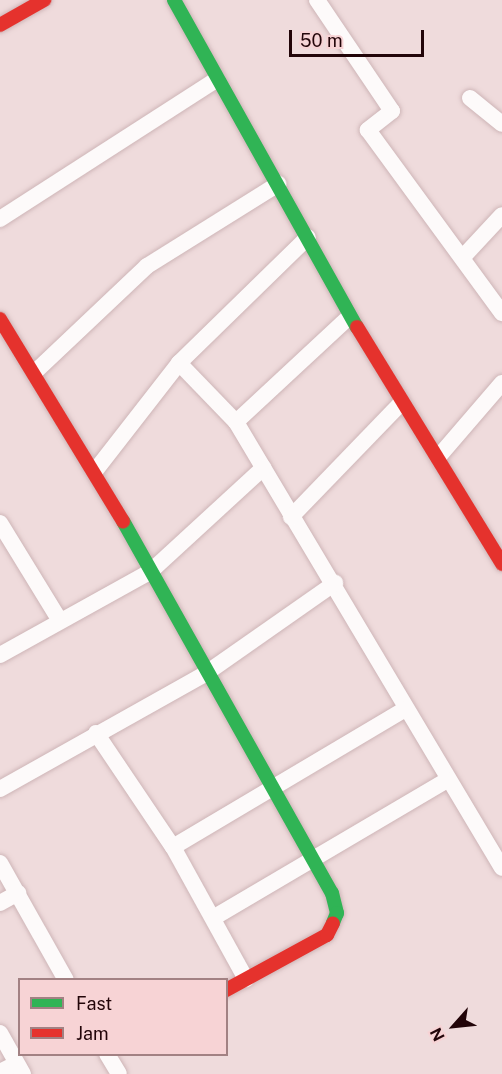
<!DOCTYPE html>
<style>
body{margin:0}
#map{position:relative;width:502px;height:1074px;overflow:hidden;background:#efdbdc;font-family:"Public Sans",sans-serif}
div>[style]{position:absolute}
.roads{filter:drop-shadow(0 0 2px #ceb5b7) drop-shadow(0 0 2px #ceb5b7)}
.street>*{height:16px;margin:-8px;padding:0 8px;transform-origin:8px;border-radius:8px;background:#fdfafa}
.fast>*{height:14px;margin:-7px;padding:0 7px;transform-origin:7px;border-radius:7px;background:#30b455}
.jam>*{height:14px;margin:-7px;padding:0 7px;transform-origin:7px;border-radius:7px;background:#e5322d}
span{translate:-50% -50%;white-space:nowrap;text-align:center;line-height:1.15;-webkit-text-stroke:4.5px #f7d3d5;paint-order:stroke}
.legend{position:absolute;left:18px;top:978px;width:210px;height:78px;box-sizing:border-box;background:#f7d3d5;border:2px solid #a28183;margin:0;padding:8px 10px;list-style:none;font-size:18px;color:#220509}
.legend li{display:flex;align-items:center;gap:12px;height:30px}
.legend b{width:30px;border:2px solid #a28183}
.north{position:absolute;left:424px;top:996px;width:60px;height:60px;-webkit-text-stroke:4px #f7d3d5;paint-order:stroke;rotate:243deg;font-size:16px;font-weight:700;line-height:24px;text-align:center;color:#220509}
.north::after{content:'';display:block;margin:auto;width:21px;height:27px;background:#220509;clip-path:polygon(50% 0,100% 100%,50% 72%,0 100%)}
.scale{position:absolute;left:289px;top:30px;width:135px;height:27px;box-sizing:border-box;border:3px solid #220509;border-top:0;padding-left:8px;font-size:18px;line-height:21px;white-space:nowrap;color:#220509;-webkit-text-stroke:4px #f7d3d5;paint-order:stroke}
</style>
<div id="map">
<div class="roads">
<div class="street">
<i style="left:317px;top:0;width:134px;rotate:56deg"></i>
<i style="left:392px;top:111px;width:31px;rotate:142deg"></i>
<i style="left:368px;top:130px;width:227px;rotate:53.8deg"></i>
<i style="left:470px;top:98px;width:41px;rotate:39.1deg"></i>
<i style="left:0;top:219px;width:258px;rotate:-32.8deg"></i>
<i style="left:463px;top:257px;width:57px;rotate:-47.1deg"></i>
<i style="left:179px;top:363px;width:82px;rotate:46deg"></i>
<i style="left:236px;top:422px;width:519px;rotate:59.19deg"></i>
<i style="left:36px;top:371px;width:153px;rotate:-43.4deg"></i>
<i style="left:147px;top:266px;width:155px;rotate:-32deg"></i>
<i style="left:236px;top:422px;width:153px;rotate:-42.9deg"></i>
<i style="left:440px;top:455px;width:95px;rotate:-49.3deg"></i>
<i style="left:95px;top:471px;width:137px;rotate:-52.1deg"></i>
<i style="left:179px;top:363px;width:180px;rotate:-44.3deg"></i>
<i style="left:291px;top:517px;width:158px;rotate:-46deg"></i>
<i style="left:0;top:523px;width:115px;rotate:58.5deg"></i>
<i style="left:0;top:655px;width:171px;rotate:-29deg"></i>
<i style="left:150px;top:572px;width:154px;rotate:-42.6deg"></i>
<i style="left:96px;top:733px;width:138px;rotate:56deg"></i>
<i style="left:173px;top:847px;width:151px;rotate:61.1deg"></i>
<i style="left:0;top:789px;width:235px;rotate:-29.3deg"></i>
<i style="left:205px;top:674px;width:159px;rotate:-35deg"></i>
<i style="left:173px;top:847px;width:269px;rotate:-30.7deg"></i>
<i style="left:0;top:863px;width:134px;rotate:60.6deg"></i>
<i style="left:0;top:903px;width:21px;rotate:-29deg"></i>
<i style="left:213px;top:918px;width:272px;rotate:-30.5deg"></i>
<i style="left:0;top:1033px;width:47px;rotate:60.7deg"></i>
<i style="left:107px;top:1054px;width:23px;rotate:59deg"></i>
<i style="left:0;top:1072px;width:18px;rotate:-27deg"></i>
</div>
<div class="fast">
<i style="left:174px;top:0;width:375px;rotate:60.8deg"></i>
<i style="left:123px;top:521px;width:427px;rotate:60.7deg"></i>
<i style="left:332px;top:893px;width:21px;rotate:76deg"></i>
<i style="left:337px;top:913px;width:11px;rotate:112deg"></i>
</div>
<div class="jam">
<i style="left:0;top:25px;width:51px;rotate:-29.6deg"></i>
<i style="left:0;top:319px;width:237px;rotate:58.7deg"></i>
<i style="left:357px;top:327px;width:278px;rotate:58.5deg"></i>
<i style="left:226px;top:990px;width:115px;rotate:-28.6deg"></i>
<i style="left:327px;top:935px;width:13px;rotate:-63deg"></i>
</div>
</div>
<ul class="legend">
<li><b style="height:8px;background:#30b455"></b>Fast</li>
<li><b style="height:8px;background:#e5322d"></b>Jam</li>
</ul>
<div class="north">N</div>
<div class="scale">50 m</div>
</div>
